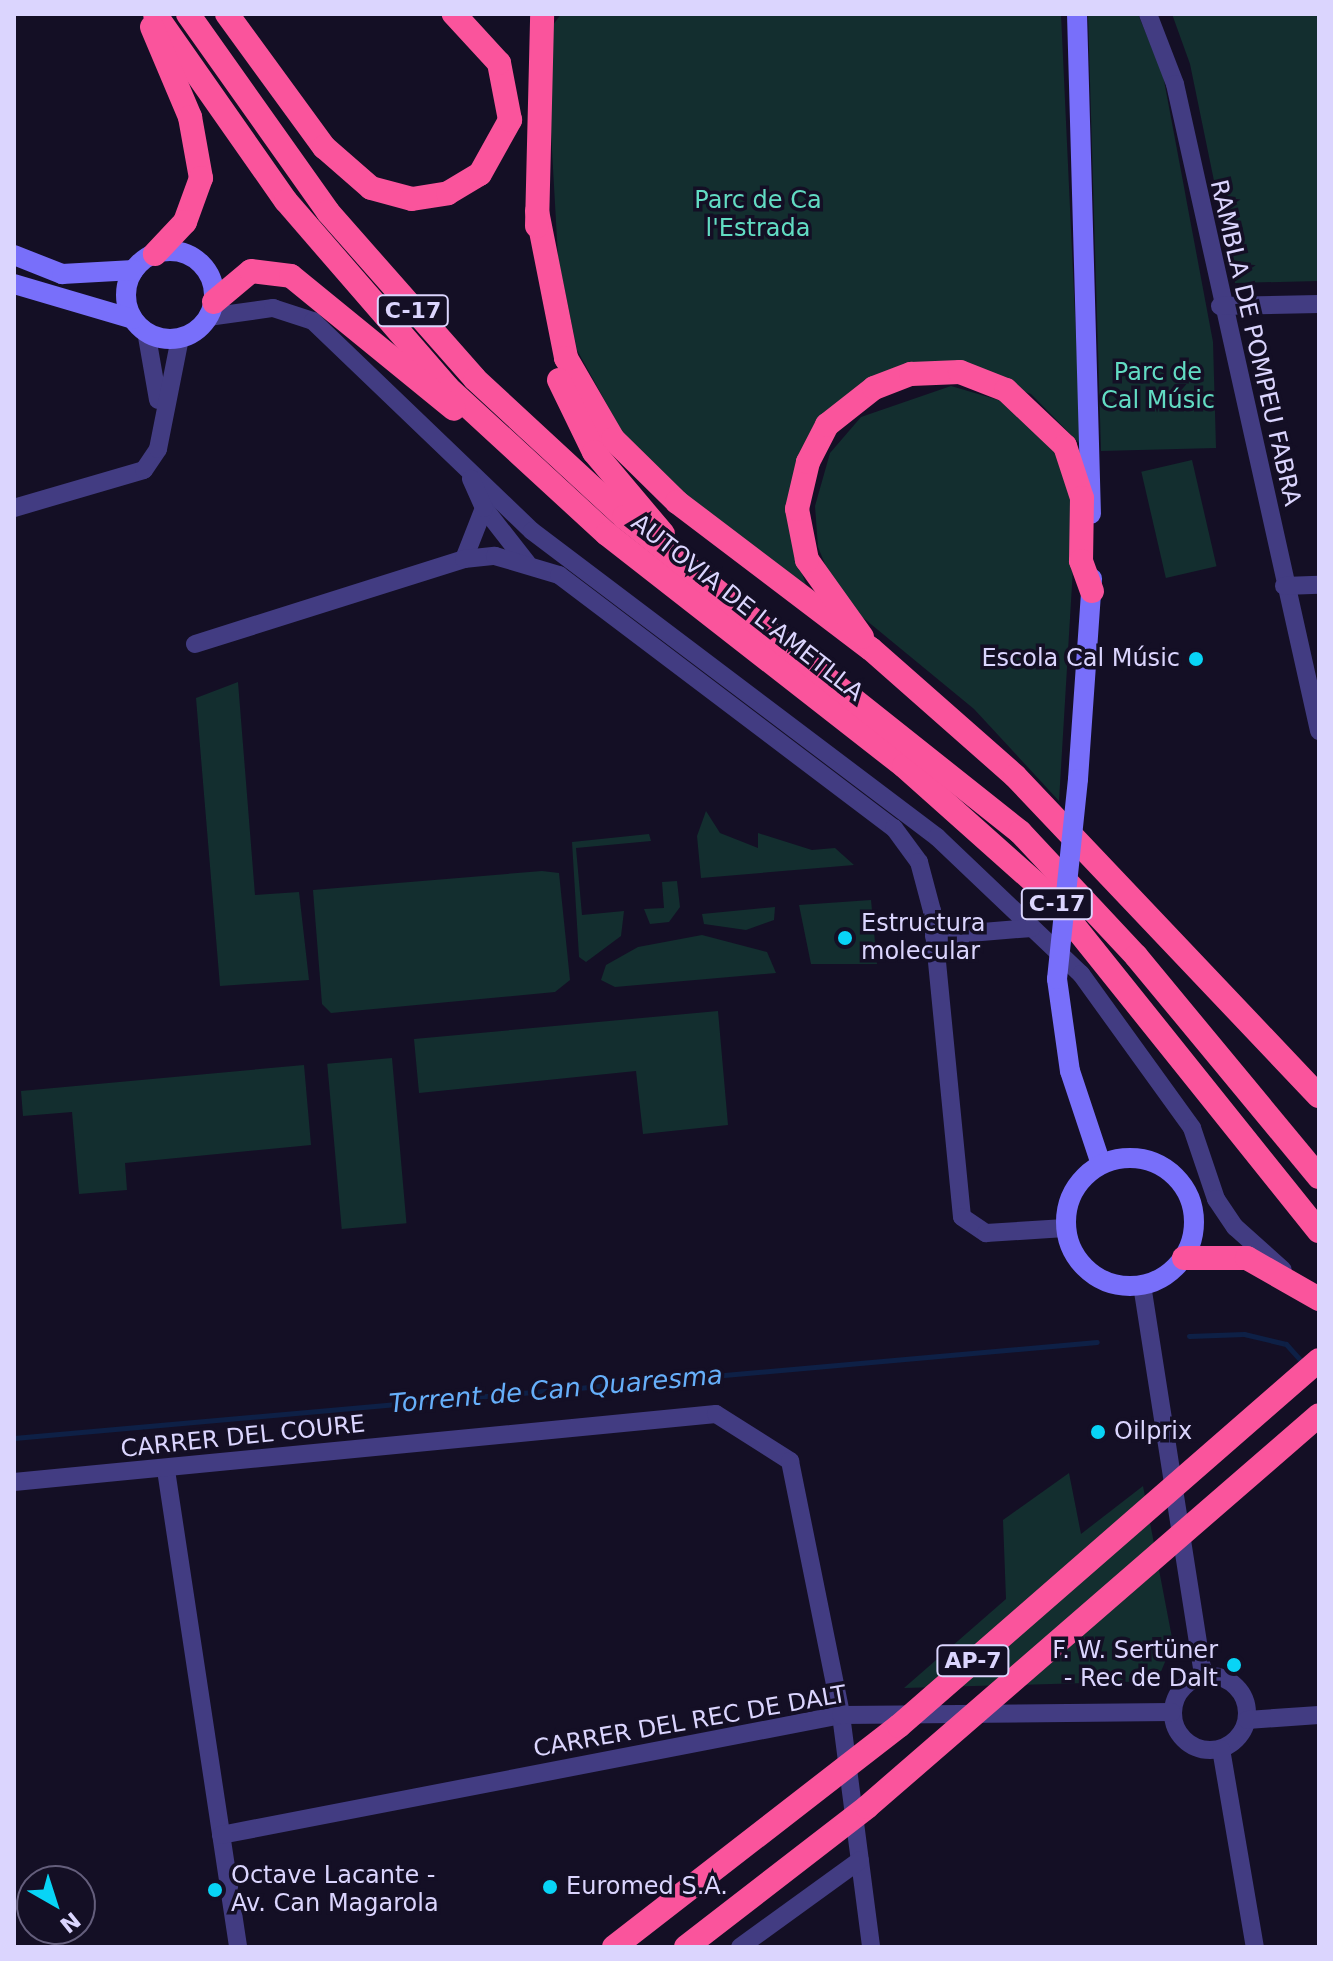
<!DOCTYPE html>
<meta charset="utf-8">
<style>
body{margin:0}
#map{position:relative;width:1333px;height:1961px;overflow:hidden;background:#140f25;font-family:"DejaVu Sans",sans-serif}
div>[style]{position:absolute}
.green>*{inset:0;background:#132e2f;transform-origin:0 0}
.stream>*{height:5px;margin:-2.5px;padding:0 2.5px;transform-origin:2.5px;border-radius:2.5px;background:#0e2046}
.street>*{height:18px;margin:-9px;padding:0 9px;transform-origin:9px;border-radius:9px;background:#423c82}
.street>.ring{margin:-9px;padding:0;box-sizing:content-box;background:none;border:18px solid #423c82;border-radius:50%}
.secondary>*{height:20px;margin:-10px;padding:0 10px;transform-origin:10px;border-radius:10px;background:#786ffa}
.secondary>.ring{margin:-10px;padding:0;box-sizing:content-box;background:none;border:20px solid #786ffa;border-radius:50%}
.highway>*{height:24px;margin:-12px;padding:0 12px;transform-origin:12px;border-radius:12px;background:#fa549c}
.secondary-bridge>*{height:20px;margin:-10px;padding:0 10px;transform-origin:10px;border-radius:10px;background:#786ffa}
.highway-bridge>*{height:24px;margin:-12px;padding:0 12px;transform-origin:12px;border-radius:12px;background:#fa549c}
.dots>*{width:22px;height:22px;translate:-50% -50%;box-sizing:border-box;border:4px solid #140f25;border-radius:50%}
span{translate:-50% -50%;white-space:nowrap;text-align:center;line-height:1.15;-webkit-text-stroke:7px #140f25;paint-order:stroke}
.shield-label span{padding:2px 6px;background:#140f25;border:2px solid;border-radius:6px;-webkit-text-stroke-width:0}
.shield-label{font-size:22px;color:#dbd5fe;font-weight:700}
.park-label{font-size:24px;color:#62dcc3}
.street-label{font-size:24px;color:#dbd5fe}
.poi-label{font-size:24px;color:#dbd5fe}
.right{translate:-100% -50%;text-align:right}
.left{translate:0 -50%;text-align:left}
.water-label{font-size:26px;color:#66affa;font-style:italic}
.frame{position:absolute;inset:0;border:16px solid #dbd5fe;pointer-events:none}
.north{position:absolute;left:16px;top:1865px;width:80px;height:80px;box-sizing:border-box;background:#140f25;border:2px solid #645e7c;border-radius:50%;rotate:141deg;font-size:22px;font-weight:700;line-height:32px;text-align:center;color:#dbd5fe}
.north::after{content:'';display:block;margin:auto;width:28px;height:36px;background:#08d4f6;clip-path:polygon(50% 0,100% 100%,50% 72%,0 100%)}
</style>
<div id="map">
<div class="green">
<i style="clip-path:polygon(561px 14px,1061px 14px,1081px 445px,1031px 394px,954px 366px,821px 421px,797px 559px,807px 588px,691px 499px,626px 439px,577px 350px,558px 257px,549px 97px,553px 25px)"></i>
<i style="clip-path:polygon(1088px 14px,1138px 14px,1163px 75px,1213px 342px,1216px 448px,1101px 451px)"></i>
<i style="clip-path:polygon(1172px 14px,1319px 14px,1319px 281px,1235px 283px,1190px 64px)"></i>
<i style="clip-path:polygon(951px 386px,1036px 411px,1078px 485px,1059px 801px,974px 709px,861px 616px,831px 579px,818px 547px,815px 506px,830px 453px,861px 417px)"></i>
<i style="left:1192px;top:460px;width:109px;height:52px;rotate:77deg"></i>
<i style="clip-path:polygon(238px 682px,255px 895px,299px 892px,309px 980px,220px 986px,196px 698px)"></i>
<i style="clip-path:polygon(706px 811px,720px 833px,758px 848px,758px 833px,812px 850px,835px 848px,854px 865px,701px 878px,697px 836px)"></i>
<i style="clip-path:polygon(649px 834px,651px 841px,576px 848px,582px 915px,624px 911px,621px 936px,586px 962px,579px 957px,572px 842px)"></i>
<i style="clip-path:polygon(542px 871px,559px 873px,570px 980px,555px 992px,331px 1013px,322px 1004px,313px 890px)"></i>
<i style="clip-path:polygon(677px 881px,680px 907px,669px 922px,650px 924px,644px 909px,664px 908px,662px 882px)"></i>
<i style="clip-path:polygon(871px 900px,877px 964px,811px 964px,799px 905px)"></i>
<i style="clip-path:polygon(775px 907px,774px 920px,746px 930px,704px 924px,702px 914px)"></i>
<i style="clip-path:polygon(702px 935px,767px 952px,776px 973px,615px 987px,601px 980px,606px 965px,638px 947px)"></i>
<i style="clip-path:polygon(718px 1011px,728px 1125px,643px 1134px,636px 1071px,419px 1093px,414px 1039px)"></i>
<i style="left:392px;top:1058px;width:166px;height:65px;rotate:85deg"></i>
<i style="clip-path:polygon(304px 1065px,311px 1145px,125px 1163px,127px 1190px,79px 1194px,72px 1112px,23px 1116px,21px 1091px)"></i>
<i style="clip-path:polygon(1069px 1473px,1081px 1534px,1143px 1486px,1173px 1643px,1157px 1681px,904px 1688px,1006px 1599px,1003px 1520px)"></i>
</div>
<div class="stream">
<i style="left:1189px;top:1336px;width:55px;rotate:-2.1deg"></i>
<i style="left:1244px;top:1334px;width:43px;rotate:13.4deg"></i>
<i style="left:1286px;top:1344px;width:25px;rotate:48deg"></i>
<i style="left:14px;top:1438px;width:1087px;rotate:-5.07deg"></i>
</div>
<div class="street">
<i style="left:1148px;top:14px;width:75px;rotate:68.9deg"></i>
<i style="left:1175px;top:84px;width:663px;rotate:77.45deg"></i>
<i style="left:1220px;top:306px;width:99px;rotate:-1.2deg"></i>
<i style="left:208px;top:317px;width:66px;rotate:-7.9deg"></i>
<i style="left:273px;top:308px;width:42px;rotate:18deg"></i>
<i style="left:313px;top:321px;width:303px;rotate:43.8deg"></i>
<i style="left:532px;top:531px;width:508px;rotate:37.07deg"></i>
<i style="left:937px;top:837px;width:199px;rotate:43.6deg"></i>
<i style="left:1081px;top:974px;width:190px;rotate:54.2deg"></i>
<i style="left:1192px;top:1128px;width:75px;rotate:71.3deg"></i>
<i style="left:1216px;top:1199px;width:34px;rotate:56deg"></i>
<i style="left:1235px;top:1227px;width:64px;rotate:41.9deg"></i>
<i style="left:146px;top:331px;width:70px;rotate:80.1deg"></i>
<i style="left:14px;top:508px;width:135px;rotate:-16.3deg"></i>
<i style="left:144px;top:470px;width:25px;rotate:-56deg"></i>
<i style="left:158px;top:449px;width:113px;rotate:-78.8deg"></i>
<i style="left:484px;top:508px;width:70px;rotate:52deg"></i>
<i style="left:464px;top:559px;width:55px;rotate:-68.6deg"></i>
<i style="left:484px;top:508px;width:32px;rotate:-114deg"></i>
<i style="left:1284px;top:586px;width:35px;rotate:-2deg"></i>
<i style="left:195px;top:644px;width:282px;rotate:-17.5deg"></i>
<i style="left:464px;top:559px;width:31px;rotate:-6deg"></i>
<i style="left:495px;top:556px;width:67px;rotate:16.5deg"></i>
<i style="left:559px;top:575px;width:420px;rotate:37.1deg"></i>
<i style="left:894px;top:828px;width:42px;rotate:53.7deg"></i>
<i style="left:919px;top:862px;width:51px;rotate:75.1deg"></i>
<i style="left:932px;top:911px;width:307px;rotate:84.4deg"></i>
<i style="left:962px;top:1217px;width:29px;rotate:34deg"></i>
<i style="left:986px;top:1233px;width:79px;rotate:-3.6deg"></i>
<i style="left:934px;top:936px;width:98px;rotate:-4.7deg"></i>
<i style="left:1142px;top:1285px;width:396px;rotate:81.1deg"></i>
<i style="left:166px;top:1470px;width:482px;rotate:81.4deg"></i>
<i style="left:14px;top:1482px;width:705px;rotate:-5.53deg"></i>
<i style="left:716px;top:1414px;width:88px;rotate:32.4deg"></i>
<i style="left:790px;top:1461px;width:259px;rotate:78.6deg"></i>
<i style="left:841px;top:1715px;width:234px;rotate:82.6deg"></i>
<i class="ring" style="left:1173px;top:1676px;width:56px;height:56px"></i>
<i style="left:1247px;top:1720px;width:72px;rotate:-4deg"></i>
<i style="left:1221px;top:1749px;width:201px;rotate:80.3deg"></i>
<i style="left:221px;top:1835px;width:632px;rotate:-10.95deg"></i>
<i style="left:841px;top:1715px;width:331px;rotate:-0.5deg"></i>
<i style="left:740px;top:1947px;width:148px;rotate:-35.9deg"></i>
</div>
<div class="secondary">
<i style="left:1077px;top:14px;width:500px;rotate:88.4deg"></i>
<i class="ring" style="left:126px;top:251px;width:68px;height:68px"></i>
<i style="left:14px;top:255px;width:52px;rotate:21.6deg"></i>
<i style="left:62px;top:274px;width:72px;rotate:-3.2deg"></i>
<i style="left:14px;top:284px;width:124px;rotate:16.4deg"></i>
<i style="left:1078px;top:779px;width:201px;rotate:-86deg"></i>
<i style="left:1057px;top:979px;width:93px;rotate:82deg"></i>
<i style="left:1070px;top:1071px;width:98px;rotate:71.6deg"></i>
<i class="ring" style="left:1066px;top:1158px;width:108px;height:108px"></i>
</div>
<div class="highway">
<i style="left:155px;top:14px;width:228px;rotate:55deg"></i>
<i style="left:286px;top:201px;width:247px;rotate:49.1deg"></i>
<i style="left:448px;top:388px;width:216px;rotate:42.6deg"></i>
<i style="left:607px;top:534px;width:377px;rotate:38deg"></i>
<i style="left:904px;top:766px;width:197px;rotate:41.7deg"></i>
<i style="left:1051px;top:897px;width:428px;rotate:51.3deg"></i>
<i style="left:188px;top:14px;width:242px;rotate:54.7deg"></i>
<i style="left:328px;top:212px;width:222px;rotate:48.6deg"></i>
<i style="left:475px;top:379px;width:203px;rotate:42.8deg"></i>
<i style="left:624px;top:517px;width:506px;rotate:38.5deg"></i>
<i style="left:1020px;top:832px;width:170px;rotate:46.9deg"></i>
<i style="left:1136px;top:956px;width:287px;rotate:50.4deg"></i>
<i style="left:227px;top:14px;width:165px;rotate:53.9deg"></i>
<i style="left:324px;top:147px;width:62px;rotate:41.1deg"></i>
<i style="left:371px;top:188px;width:42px;rotate:15deg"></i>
<i style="left:412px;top:199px;width:36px;rotate:-9deg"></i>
<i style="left:448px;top:193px;width:37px;rotate:-31deg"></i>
<i style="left:480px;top:174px;width:62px;rotate:-60.9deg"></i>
<i style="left:510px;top:120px;width:58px;rotate:-100.9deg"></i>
<i style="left:499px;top:63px;width:67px;rotate:-132.6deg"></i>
<i style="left:152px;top:27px;width:98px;rotate:67.1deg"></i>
<i style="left:190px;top:117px;width:62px;rotate:79.8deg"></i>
<i style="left:201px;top:178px;width:47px;rotate:110deg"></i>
<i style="left:185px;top:222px;width:44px;rotate:133.2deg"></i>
<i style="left:537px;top:211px;width:150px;rotate:78.8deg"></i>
<i style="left:566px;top:358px;width:94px;rotate:59.9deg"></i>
<i style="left:613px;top:439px;width:90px;rotate:44.5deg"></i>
<i style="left:677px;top:502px;width:243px;rotate:37.2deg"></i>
<i style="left:871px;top:649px;width:192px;rotate:41.4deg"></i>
<i style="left:1015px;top:776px;width:441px;rotate:46.5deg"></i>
<i style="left:537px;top:226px;width:212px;rotate:-88.6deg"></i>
<i style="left:214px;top:302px;width:48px;rotate:-40deg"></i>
<i style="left:251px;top:271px;width:40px;rotate:7.1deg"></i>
<i style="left:291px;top:276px;width:210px;rotate:39.2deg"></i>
<i style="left:559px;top:380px;width:80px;rotate:64.1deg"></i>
<i style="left:594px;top:452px;width:107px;rotate:49.9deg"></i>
<i style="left:862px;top:637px;width:95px;rotate:-125.5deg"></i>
<i style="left:807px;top:560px;width:52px;rotate:-101.1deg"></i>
<i style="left:797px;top:509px;width:48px;rotate:-76.8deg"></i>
<i style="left:808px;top:462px;width:42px;rotate:-62.8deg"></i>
<i style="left:827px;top:425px;width:60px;rotate:-38.2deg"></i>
<i style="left:874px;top:388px;width:40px;rotate:-21deg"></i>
<i style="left:911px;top:374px;width:49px;rotate:-2.3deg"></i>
<i style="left:960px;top:372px;width:49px;rotate:21.4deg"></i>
<i style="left:1006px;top:390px;width:81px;rotate:43.5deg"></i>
<i style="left:1065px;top:446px;width:55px;rotate:71.9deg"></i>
<i style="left:1082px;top:498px;width:63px;rotate:90.9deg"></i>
<i style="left:1081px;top:561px;width:32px;rotate:70deg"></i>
<i style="left:1184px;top:1258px;width:63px"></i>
<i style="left:1247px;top:1258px;width:83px;rotate:29.7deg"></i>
</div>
<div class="secondary-bridge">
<i style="left:1057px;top:979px;width:201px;rotate:-84deg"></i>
</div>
<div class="highway-bridge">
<i style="left:614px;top:1947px;width:361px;rotate:-37.8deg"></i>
<i style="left:899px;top:1726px;width:557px;rotate:-41.07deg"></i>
<i style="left:686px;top:1947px;width:229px;rotate:-37.7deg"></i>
<i style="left:867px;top:1807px;width:598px;rotate:-40.93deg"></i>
</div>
<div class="dots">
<i style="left:1196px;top:659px;background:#08d4f6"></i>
<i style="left:845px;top:938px;background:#08d4f6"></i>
<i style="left:1098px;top:1432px;background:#08d4f6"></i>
<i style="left:1234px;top:1665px;background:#08d4f6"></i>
<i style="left:550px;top:1887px;background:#08d4f6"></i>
<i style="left:215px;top:1890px;background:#08d4f6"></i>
</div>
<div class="shield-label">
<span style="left:413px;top:311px">C-17</span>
<span style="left:1057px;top:904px">C-17</span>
<span style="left:973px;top:1661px">AP-7</span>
</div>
<div class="park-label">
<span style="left:758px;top:215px">Parc de Ca<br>l'Estrada</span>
<span style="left:1158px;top:387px">Parc de<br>Cal Músic</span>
</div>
<div class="street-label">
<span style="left:1255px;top:343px;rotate:77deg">RAMBLA DE POMPEU FABRA</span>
<span style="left:747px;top:608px;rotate:38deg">AUTOVIA DE L'AMETLLA</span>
<span style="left:243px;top:1437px;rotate:-6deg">CARRER DEL COURE</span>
<span style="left:690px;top:1722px;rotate:-10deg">CARRER DEL REC DE DALT</span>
</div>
<div class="poi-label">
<span class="right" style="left:1180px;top:659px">Escola Cal Músic</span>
<span class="left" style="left:861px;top:938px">Estructura<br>molecular</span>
<span class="left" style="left:1114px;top:1432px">Oilprix</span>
<span class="right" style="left:1218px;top:1665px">F. W. Sertüner<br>- Rec de Dalt</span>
<span class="left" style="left:231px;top:1890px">Octave Lacante -<br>Av. Can Magarola</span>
<span class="left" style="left:566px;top:1887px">Euromed S.A.</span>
</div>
<div class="water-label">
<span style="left:556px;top:1390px;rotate:-5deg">Torrent de Can Quaresma</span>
</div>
<div class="frame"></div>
<div class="north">N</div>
</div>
